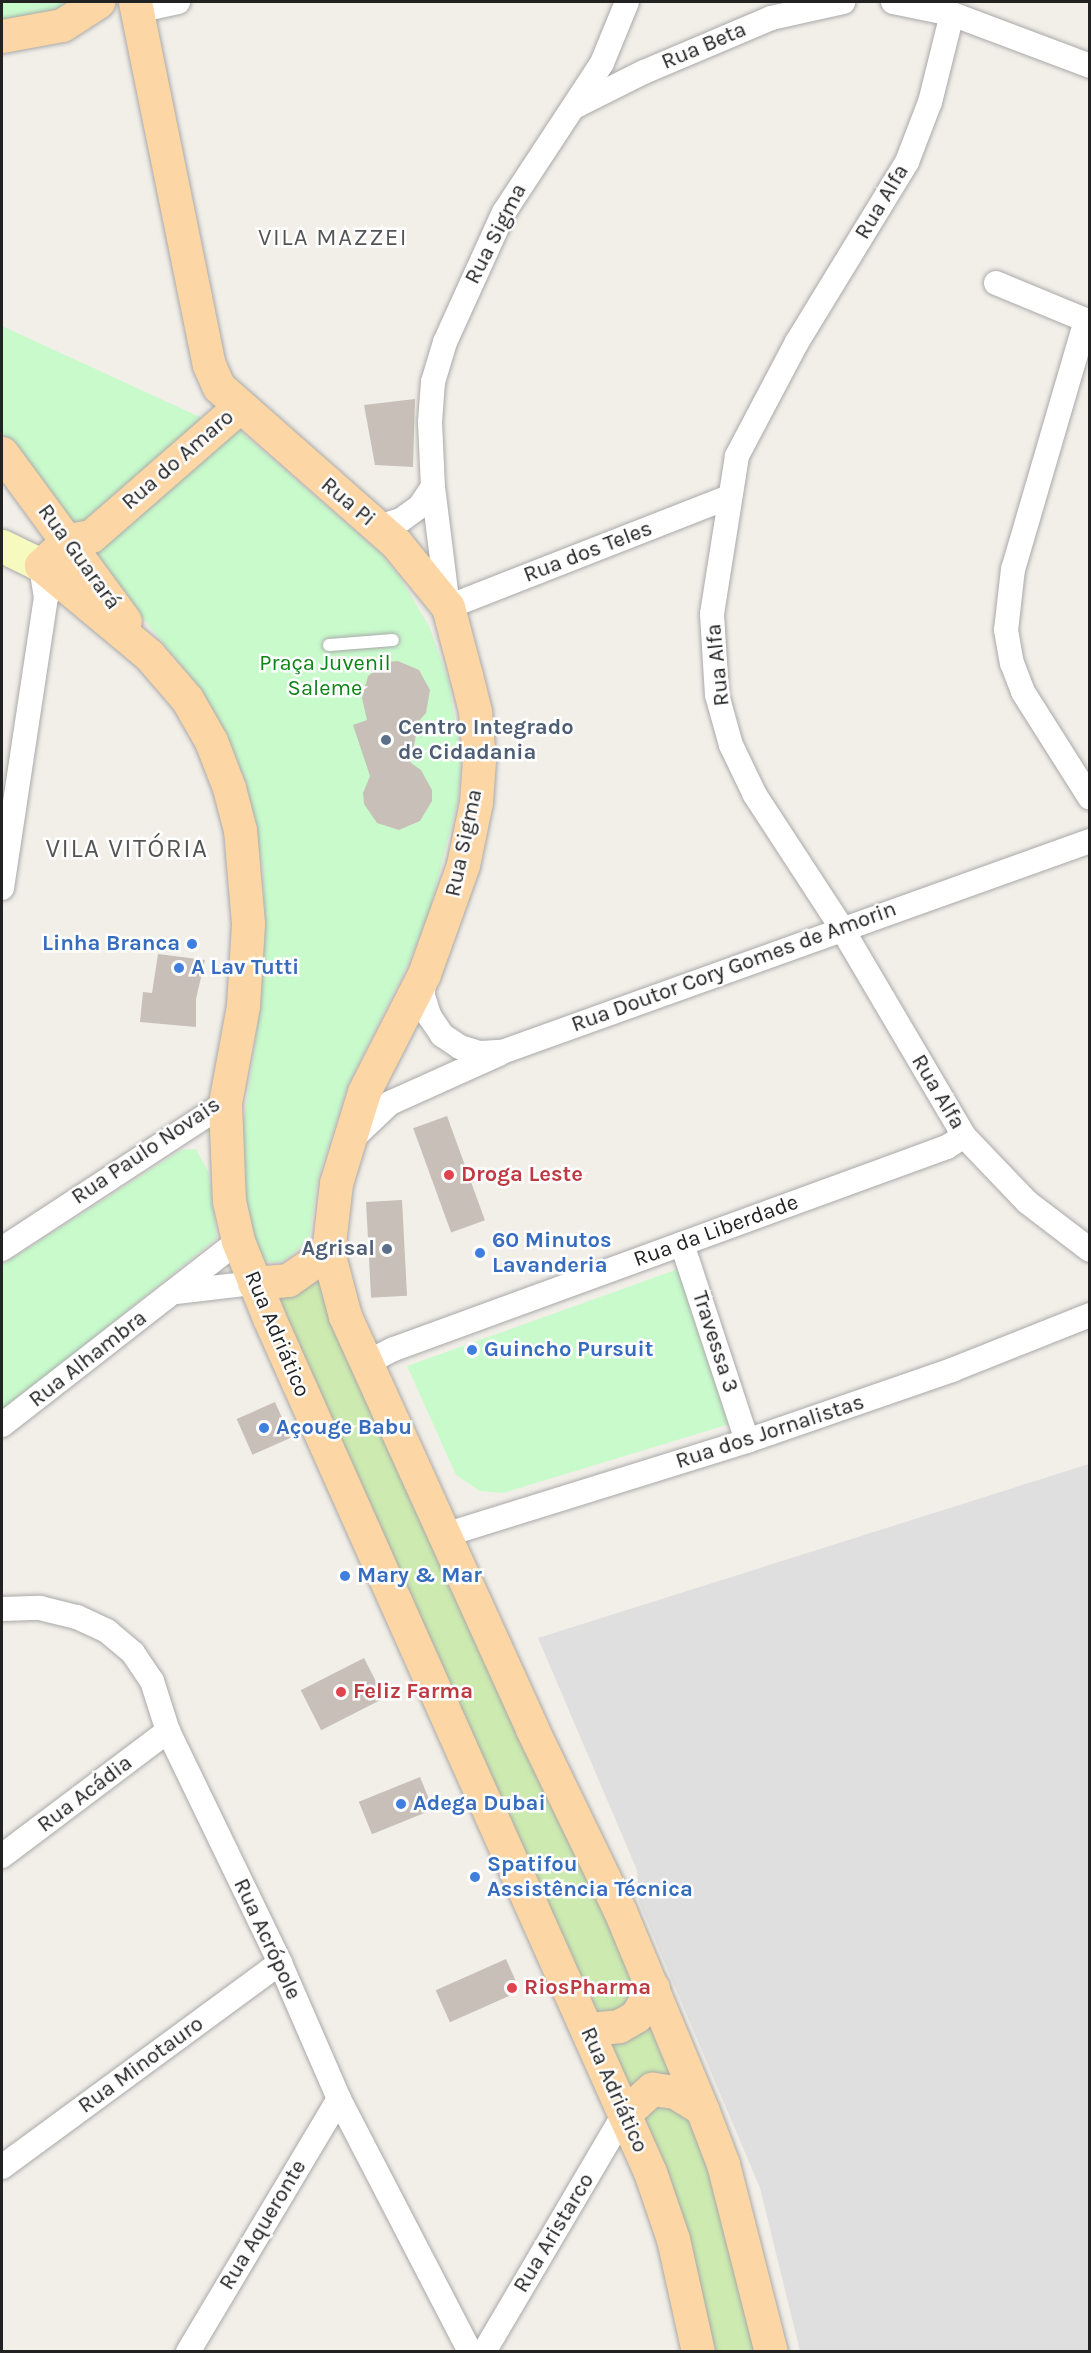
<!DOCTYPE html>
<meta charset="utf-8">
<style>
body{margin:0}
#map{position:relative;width:1091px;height:2353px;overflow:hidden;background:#f2efe9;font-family:Karla,sans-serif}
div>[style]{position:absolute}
.residential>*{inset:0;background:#e0dfdf}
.grass>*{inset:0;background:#cdebb0}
.park>*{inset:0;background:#c8facc}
.building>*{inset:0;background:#c7bfb8;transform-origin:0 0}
.roads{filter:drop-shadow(0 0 2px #a9a9a9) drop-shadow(0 0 2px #a9a9a9)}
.lane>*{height:12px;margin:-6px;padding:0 6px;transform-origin:6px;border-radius:6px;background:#fff}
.street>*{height:24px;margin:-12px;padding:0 12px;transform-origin:12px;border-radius:12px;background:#fff}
.secondary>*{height:33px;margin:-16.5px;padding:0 16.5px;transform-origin:16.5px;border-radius:16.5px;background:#f7fabf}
.primary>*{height:33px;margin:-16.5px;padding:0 16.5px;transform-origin:16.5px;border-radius:16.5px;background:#fcd6a4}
.dots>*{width:16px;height:16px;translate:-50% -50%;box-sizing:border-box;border:3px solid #fff;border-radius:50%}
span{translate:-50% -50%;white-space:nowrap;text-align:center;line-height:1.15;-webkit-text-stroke:5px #fff;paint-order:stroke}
.street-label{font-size:22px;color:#222}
.park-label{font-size:22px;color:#0c8416}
.service-label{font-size:22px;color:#4e5e75;font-weight:700}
.left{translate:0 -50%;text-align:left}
.right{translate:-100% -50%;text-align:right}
.shop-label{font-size:22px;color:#366cbe;font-weight:700}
.health-label{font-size:22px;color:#be3a42;font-weight:700}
.neighbourhood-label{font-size:24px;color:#555;letter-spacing:1.5px}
.quarter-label{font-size:26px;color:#555;letter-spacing:1.5px}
.frame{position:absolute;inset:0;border:3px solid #222;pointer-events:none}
</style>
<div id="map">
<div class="residential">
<i style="clip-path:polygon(1089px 1464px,1089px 2351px,800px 2351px,760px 2188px,639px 1902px,637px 1870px,538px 1638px)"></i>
</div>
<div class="grass">
<i style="clip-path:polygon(319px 1280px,606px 1917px,709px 2168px,755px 2351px,713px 2351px,276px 1298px)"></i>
</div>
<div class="park">
<i style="clip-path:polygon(2px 2px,90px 2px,2px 31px)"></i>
<i style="clip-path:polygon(2px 326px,202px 418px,72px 531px,41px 495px,2px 432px)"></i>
<i style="clip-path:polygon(238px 429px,379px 552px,399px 576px,429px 626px,449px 682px,461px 760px,458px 800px,429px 913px,407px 966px,348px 1085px,318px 1179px,309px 1240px,284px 1261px,273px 1263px,264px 1261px,247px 1234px,242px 1136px,260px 1008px,265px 923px,263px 869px,246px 782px,226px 733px,201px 690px,93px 556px)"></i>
<i style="clip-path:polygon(196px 1149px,209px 1173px,217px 1238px,2px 1412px,2px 1265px,181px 1150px)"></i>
<i style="clip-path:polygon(681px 1268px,730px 1424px,503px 1493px,480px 1491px,456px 1475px,407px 1366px)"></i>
</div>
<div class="building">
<i style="clip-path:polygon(415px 399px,413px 467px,375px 465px,364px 405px)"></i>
<i style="clip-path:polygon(398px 661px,419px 670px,430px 690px,426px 713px,418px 722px,411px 763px,421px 770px,432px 790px,432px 801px,420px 821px,399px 830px,377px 823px,364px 804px,363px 793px,370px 776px,353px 725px,367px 720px,362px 698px,368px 676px,387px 662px)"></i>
<i style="clip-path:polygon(158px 954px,205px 960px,196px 999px,196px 1027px,140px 1022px,143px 992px,152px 993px)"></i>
<i style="left:447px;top:1116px;width:111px;height:36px;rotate:70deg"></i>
<i style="left:402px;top:1200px;width:96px;height:36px;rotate:87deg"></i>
<i style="left:275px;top:1402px;width:39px;height:42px;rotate:66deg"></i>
<i style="left:364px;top:1658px;width:45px;height:71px;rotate:63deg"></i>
<i style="left:420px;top:1777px;width:35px;height:66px;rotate:68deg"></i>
<i style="left:506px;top:1959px;width:35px;height:77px;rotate:66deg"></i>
</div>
<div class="roads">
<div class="lane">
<i style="left:329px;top:645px;width:64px;rotate:-4.5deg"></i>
</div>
<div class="street">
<i style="left:627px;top:2px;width:66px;rotate:112.3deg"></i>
<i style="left:602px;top:63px;width:178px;rotate:123.3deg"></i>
<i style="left:504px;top:212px;width:143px;rotate:114.4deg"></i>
<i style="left:445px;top:342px;width:42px;rotate:106.7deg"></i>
<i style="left:433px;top:382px;width:40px;rotate:94.3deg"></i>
<i style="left:430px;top:422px;width:65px;rotate:87.4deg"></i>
<i style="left:433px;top:487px;width:121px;rotate:82.9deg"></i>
<i style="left:448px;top:607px;width:302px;rotate:-21.4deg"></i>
<i style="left:893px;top:2px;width:60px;rotate:11.5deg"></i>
<i style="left:952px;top:14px;width:147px;rotate:20.6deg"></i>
<i style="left:137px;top:11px;width:42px;rotate:-12.4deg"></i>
<i style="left:952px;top:14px;width:91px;rotate:104deg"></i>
<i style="left:930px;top:102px;width:64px;rotate:111deg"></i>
<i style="left:907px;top:162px;width:211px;rotate:121.4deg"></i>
<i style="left:797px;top:342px;width:129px;rotate:117.8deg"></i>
<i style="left:737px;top:456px;width:160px;rotate:99deg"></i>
<i style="left:712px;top:614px;width:81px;rotate:86.5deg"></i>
<i style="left:717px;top:695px;width:52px;rotate:74.4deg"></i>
<i style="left:731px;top:745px;width:55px;rotate:64.4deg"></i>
<i style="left:755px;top:795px;width:158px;rotate:56.9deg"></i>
<i style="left:841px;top:927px;width:243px;rotate:59.5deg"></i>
<i style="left:964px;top:1136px;width:91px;rotate:46.3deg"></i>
<i style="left:1027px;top:1202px;width:79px;rotate:37.3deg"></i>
<i style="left:574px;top:107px;width:78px;rotate:-26.6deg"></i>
<i style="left:644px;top:72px;width:138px;rotate:-23deg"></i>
<i style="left:771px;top:18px;width:74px;rotate:-12.5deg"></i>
<i style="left:996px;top:283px;width:102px;rotate:22.5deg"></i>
<i style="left:1086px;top:320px;width:259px;rotate:106.3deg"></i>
<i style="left:1013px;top:569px;width:61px;rotate:96.5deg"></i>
<i style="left:1006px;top:630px;width:34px;rotate:80deg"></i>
<i style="left:1012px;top:663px;width:31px;rotate:69deg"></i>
<i style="left:1023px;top:692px;width:125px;rotate:57.7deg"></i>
<i style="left:378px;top:527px;width:24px;rotate:-17deg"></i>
<i style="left:401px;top:520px;width:24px;rotate:-36deg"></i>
<i style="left:420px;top:506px;width:23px;rotate:-56deg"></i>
<i style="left:2px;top:888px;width:293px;rotate:-81.4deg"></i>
<i style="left:46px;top:598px;width:33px;rotate:-99deg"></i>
<i style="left:424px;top:975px;width:21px;rotate:93deg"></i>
<i style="left:423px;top:996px;width:22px;rotate:72deg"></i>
<i style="left:430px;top:1017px;width:22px;rotate:56deg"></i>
<i style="left:442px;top:1035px;width:22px;rotate:34deg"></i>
<i style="left:460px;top:1047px;width:21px;rotate:17deg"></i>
<i style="left:480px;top:1053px;width:22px;rotate:-3deg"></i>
<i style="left:502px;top:1052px;width:625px;rotate:-19.74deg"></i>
<i style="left:352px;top:1139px;width:52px;rotate:-43.5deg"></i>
<i style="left:390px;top:1103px;width:120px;rotate:-24.2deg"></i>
<i style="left:682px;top:1244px;width:207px;rotate:71.7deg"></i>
<i style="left:2px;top:1249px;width:267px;rotate:-33.2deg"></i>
<i style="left:176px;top:1292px;width:79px;rotate:-6.6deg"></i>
<i style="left:366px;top:1363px;width:31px;rotate:-27deg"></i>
<i style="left:394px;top:1349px;width:589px;rotate:-20.07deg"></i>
<i style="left:947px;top:1147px;width:20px;rotate:-33deg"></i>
<i style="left:2px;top:1425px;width:299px;rotate:-37.9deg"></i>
<i style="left:445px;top:1535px;width:316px;rotate:-17.3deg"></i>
<i style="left:747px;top:1441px;width:217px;rotate:-19.1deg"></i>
<i style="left:952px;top:1370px;width:149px;rotate:-21.7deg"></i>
<i style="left:2px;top:1609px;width:38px;rotate:-2deg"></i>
<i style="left:40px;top:1608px;width:38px;rotate:14deg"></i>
<i style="left:77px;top:1617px;width:33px;rotate:25deg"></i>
<i style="left:107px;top:1631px;width:34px;rotate:40deg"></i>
<i style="left:133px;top:1653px;width:34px;rotate:56deg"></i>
<i style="left:152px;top:1681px;width:52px;rotate:72.3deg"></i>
<i style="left:168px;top:1731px;width:258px;rotate:64.2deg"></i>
<i style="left:280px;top:1963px;width:148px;rotate:66.5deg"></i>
<i style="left:339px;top:2099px;width:285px;rotate:62.6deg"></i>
<i style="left:2px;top:1856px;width:208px;rotate:-37deg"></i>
<i style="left:2px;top:2167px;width:345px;rotate:-36.3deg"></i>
<i style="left:188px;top:2352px;width:295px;rotate:-59.2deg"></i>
<i style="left:484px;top:2352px;width:276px;rotate:-59.5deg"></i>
</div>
<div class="secondary">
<i style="left:2px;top:546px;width:43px;rotate:26deg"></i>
</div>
<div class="primary">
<i style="left:135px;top:2px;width:370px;rotate:78.5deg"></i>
<i style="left:209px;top:365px;width:24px;rotate:66deg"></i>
<i style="left:219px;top:387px;width:236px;rotate:41.4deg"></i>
<i style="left:396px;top:543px;width:82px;rotate:50.9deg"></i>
<i style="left:448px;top:607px;width:70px;rotate:75.2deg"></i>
<i style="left:466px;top:675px;width:38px;rotate:76deg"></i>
<i style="left:475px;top:712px;width:48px;rotate:85.2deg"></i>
<i style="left:479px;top:760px;width:42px;rotate:94.1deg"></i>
<i style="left:476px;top:802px;width:64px;rotate:101.7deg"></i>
<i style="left:463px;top:865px;width:116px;rotate:109.7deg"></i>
<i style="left:424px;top:974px;width:132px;rotate:117deg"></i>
<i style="left:364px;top:1092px;width:95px;rotate:107.1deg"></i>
<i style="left:336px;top:1183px;width:69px;rotate:96.6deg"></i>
<i style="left:328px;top:1252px;width:66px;rotate:75.1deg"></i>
<i style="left:345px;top:1316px;width:453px;rotate:65.6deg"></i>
<i style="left:532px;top:1729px;width:202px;rotate:64.2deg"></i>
<i style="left:620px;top:1911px;width:214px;rotate:67.5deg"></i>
<i style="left:702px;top:2109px;width:59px;rotate:69.1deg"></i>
<i style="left:723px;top:2164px;width:194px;rotate:75.7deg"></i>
<i style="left:2px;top:36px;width:61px;rotate:-10.4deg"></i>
<i style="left:62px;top:25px;width:43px;rotate:-32.6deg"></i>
<i style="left:239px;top:407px;width:196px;rotate:138.9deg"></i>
<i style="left:91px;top:536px;width:23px;rotate:170deg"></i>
<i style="left:68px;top:540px;width:37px;rotate:137deg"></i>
<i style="left:41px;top:565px;width:141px;rotate:39.8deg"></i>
<i style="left:149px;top:655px;width:58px;rotate:49.2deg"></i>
<i style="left:187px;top:699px;width:48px;rotate:60.3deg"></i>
<i style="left:211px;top:741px;width:50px;rotate:69deg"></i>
<i style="left:229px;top:788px;width:43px;rotate:75.3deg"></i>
<i style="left:240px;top:830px;width:94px;rotate:85.1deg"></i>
<i style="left:248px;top:924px;width:82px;rotate:93.5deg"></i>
<i style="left:243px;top:1006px;width:99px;rotate:100.5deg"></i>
<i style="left:225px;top:1103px;width:98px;rotate:87.7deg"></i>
<i style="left:229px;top:1201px;width:41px;rotate:77.3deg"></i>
<i style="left:238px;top:1241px;width:83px;rotate:68.1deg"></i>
<i style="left:269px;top:1318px;width:935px;rotate:65.96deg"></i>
<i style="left:650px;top:2172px;width:71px;rotate:71.1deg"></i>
<i style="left:673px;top:2239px;width:116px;rotate:77.5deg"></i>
<i style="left:2px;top:453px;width:208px;rotate:53.8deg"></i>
<i style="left:254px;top:1283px;width:34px;rotate:-5deg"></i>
<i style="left:288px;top:1280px;width:49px;rotate:-35deg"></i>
<i style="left:587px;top:2029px;width:32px;rotate:-5deg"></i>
<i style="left:619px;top:2026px;width:20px;rotate:-30deg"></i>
<i style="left:636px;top:2016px;width:33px;rotate:-59deg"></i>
<i style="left:624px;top:2114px;width:38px;rotate:-42deg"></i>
<i style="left:652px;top:2089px;width:23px;rotate:7deg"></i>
<i style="left:675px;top:2092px;width:32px;rotate:32deg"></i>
</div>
</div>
<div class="dots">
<i style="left:386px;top:740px;background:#5c6f8a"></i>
<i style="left:192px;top:944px;background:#3f7fe0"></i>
<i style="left:179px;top:968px;background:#3f7fe0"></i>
<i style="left:449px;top:1175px;background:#e0444e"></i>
<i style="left:387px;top:1249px;background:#5c6f8a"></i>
<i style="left:480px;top:1253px;background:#3f7fe0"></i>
<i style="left:472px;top:1350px;background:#3f7fe0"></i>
<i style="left:264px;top:1428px;background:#3f7fe0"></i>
<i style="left:345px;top:1576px;background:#3f7fe0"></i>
<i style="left:341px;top:1692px;background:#e0444e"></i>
<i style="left:401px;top:1804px;background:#3f7fe0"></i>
<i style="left:475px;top:1877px;background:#3f7fe0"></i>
<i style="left:512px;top:1988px;background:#e0444e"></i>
</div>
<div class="street-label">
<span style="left:704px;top:46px;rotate:-23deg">Rua Beta</span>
<span style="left:882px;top:202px;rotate:-59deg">Rua Alfa</span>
<span style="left:496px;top:234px;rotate:-63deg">Rua Sigma</span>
<span style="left:178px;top:460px;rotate:-41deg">Rua do Amaro</span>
<span style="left:348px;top:502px;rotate:40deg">Rua Pi</span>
<span style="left:588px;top:552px;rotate:-21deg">Rua dos Teles</span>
<span style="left:79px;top:557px;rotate:54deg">Rua Guarará</span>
<span style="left:718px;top:665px;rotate:-96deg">Rua Alfa</span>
<span style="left:464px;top:843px;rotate:-78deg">Rua Sigma</span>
<span style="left:734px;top:967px;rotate:-20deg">Rua Doutor Cory Gomes de Amorin</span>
<span style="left:938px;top:1092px;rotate:59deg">Rua Alfa</span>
<span style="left:146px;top:1151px;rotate:-34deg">Rua Paulo Novais</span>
<span style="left:716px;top:1231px;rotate:-20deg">Rua da Liberdade</span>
<span style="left:277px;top:1334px;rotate:67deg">Rua Adriático</span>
<span style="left:715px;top:1342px;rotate:72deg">Travessa 3</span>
<span style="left:88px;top:1359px;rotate:-38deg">Rua Alhambra</span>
<span style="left:770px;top:1432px;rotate:-18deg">Rua dos Jornalistas</span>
<span style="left:85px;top:1794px;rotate:-37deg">Rua Acádia</span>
<span style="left:267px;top:1939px;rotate:65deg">Rua Acrópole</span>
<span style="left:141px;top:2065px;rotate:-36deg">Rua Minotauro</span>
<span style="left:614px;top:2090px;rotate:66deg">Rua Adriático</span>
<span style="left:263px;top:2225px;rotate:-59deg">Rua Aqueronte</span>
<span style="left:554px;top:2233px;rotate:-59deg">Rua Aristarco</span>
</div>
<div class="park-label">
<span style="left:325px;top:676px">Praça Juvenil<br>Saleme</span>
</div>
<div class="service-label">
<span class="left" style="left:398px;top:740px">Centro Integrado<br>de Cidadania</span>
<span class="right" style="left:375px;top:1249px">Agrisal</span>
</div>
<div class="shop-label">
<span class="right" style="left:180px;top:944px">Linha Branca</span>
<span class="left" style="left:191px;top:968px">A Lav Tutti</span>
<span class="left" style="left:492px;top:1253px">60 Minutos<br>Lavanderia</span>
<span class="left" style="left:484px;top:1350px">Guincho Pursuit</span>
<span class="left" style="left:276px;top:1428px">Açouge Babu</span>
<span class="left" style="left:357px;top:1576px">Mary &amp; Mar</span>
<span class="left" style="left:413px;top:1804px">Adega Dubai</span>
<span class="left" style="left:487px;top:1877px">Spatifou<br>Assistência Técnica</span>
</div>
<div class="health-label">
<span class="left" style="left:461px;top:1175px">Droga Leste</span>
<span class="left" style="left:353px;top:1692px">Feliz Farma</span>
<span class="left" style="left:524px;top:1988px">RiosPharma</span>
</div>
<div class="neighbourhood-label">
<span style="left:333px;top:238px">VILA MAZZEI</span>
</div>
<div class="quarter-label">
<span style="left:127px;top:849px">VILA VITÓRIA</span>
</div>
<div class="frame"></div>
</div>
